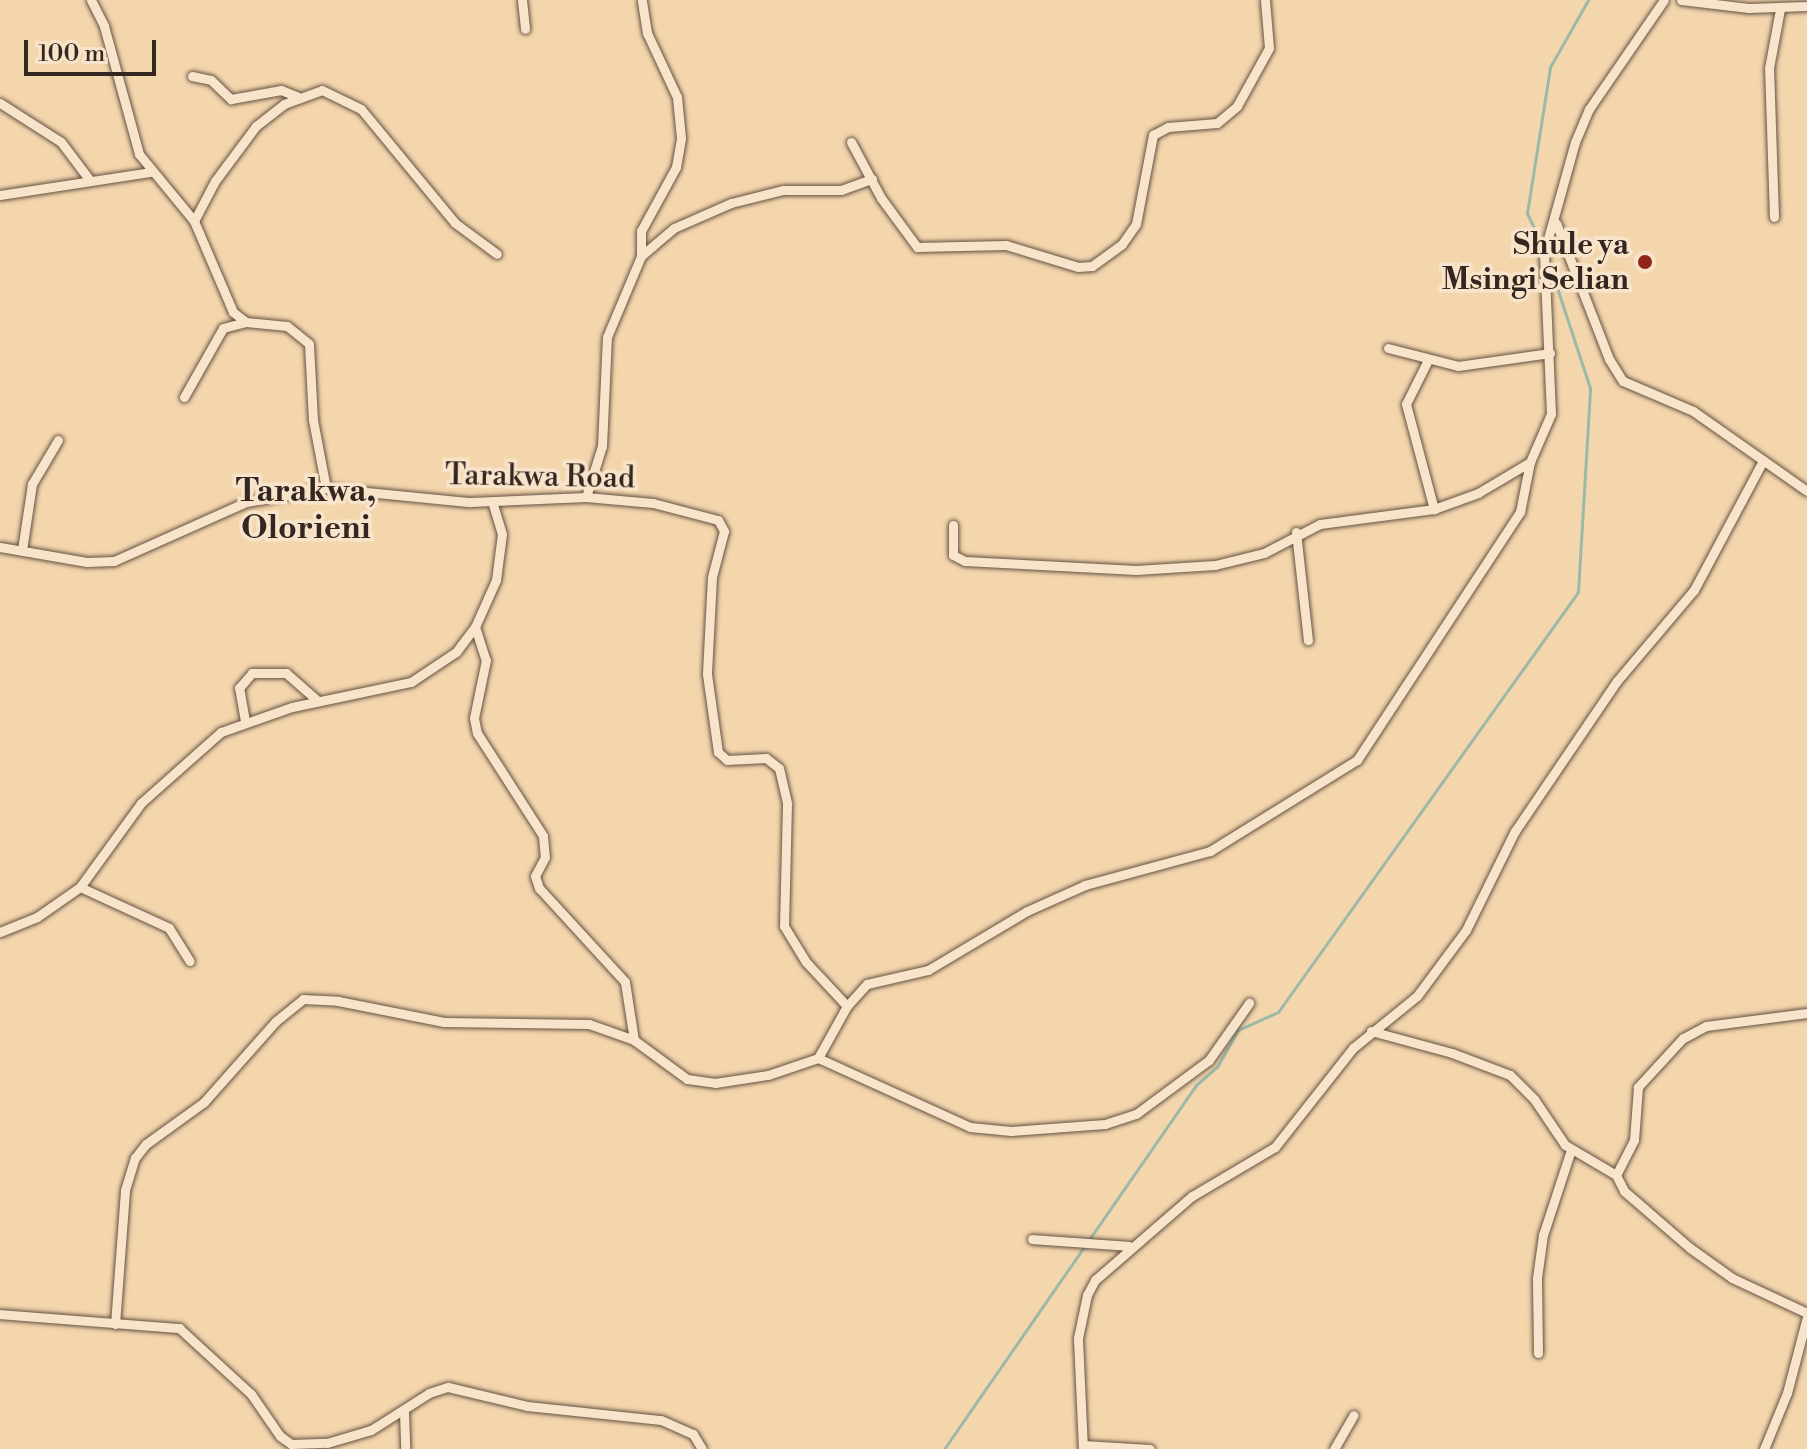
<!DOCTYPE html>
<style>
body{margin:0}
#map{position:relative;width:1807px;height:1449px;overflow:hidden;background:#f4d6ad;font-family:"Libre Bodoni",serif}
div>[style]{position:absolute}
.stream>*{height:3px;margin:-1.5px;padding:0 1.5px;transform-origin:1.5px;border-radius:1.5px;background:#9cb9a8}
.roads{filter:drop-shadow(0 0 2px #645243) drop-shadow(0 0 2px #645243)}
.minor>*{height:9px;margin:-4.5px;padding:0 4.5px;transform-origin:4.5px;border-radius:4.5px;background:#f8e4ca}
.dots>*{width:22px;height:22px;translate:-50% -50%;box-sizing:border-box;border:4px solid #f8e4ca;border-radius:50%}
span{translate:-50% -50%;white-space:nowrap;text-align:center;line-height:1.15;-webkit-text-stroke:7px #f8e4ca;paint-order:stroke}
.poi-label{font-size:30px;color:#342620;font-weight:700}
.right{translate:-100% -50%;text-align:right}
.street-label{font-size:30px;color:#342620}
.neighbourhood-label{font-size:32px;color:#342620;font-weight:700}
.scale{position:absolute;left:24px;top:40px;width:132px;height:36px;box-sizing:border-box;border:4px solid #342620;border-top:0;padding-left:10px;font-size:24px;line-height:28px;white-space:nowrap;color:#342620;-webkit-text-stroke:6px #f8e4ca;paint-order:stroke}
</style>
<div id="map">
<div class="stream">
<i style="left:1539px;top:238px;width:28px;rotate:-116deg"></i>
<i style="left:1527px;top:213px;width:148px;rotate:-81deg"></i>
<i style="left:1550px;top:67px;width:77px;rotate:-60.4deg"></i>
<i style="left:944px;top:1449px;width:443px;rotate:-55.3deg"></i>
<i style="left:1196px;top:1085px;width:28px;rotate:-41deg"></i>
<i style="left:1217px;top:1067px;width:43px;rotate:-60.4deg"></i>
<i style="left:1238px;top:1030px;width:44px;rotate:-24.2deg"></i>
<i style="left:1278px;top:1012px;width:516px;rotate:-54.46deg"></i>
<i style="left:1578px;top:592px;width:204px;rotate:-86.6deg"></i>
<i style="left:1590px;top:388px;width:135px;rotate:-108.2deg"></i>
</div>
<div class="roads">
<div class="minor">
<i style="left:91px;top:0;width:29px;rotate:63deg"></i>
<i style="left:104px;top:26px;width:133px;rotate:74.7deg"></i>
<i style="left:139px;top:154px;width:87px;rotate:50.6deg"></i>
<i style="left:194px;top:221px;width:99px;rotate:66.8deg"></i>
<i style="left:233px;top:312px;width:16px;rotate:38deg"></i>
<i style="left:246px;top:322px;width:41px;rotate:5.6deg"></i>
<i style="left:287px;top:326px;width:28px;rotate:39deg"></i>
<i style="left:309px;top:344px;width:76px;rotate:87deg"></i>
<i style="left:313px;top:420px;width:69px;rotate:79.2deg"></i>
<i style="left:522px;top:0;width:29px;rotate:84deg"></i>
<i style="left:1681px;top:0;width:68px;rotate:6.7deg"></i>
<i style="left:1749px;top:8px;width:58px;rotate:-2deg"></i>
<i style="left:192px;top:76px;width:19px;rotate:12deg"></i>
<i style="left:211px;top:80px;width:28px;rotate:44deg"></i>
<i style="left:231px;top:99px;width:51px;rotate:-10.2deg"></i>
<i style="left:281px;top:90px;width:18px;rotate:22deg"></i>
<i style="left:0;top:103px;width:72px;rotate:32.6deg"></i>
<i style="left:61px;top:142px;width:46px;rotate:52.9deg"></i>
<i style="left:851px;top:142px;width:64px;rotate:61.8deg"></i>
<i style="left:881px;top:198px;width:61px;rotate:53.7deg"></i>
<i style="left:917px;top:247px;width:89px;rotate:-1.3deg"></i>
<i style="left:1006px;top:245px;width:75px;rotate:17deg"></i>
<i style="left:1078px;top:267px;width:14px;rotate:-4deg"></i>
<i style="left:1092px;top:266px;width:37px;rotate:-36deg"></i>
<i style="left:1122px;top:244px;width:24px;rotate:-55deg"></i>
<i style="left:1136px;top:224px;width:91px;rotate:-79.2deg"></i>
<i style="left:1153px;top:135px;width:17px;rotate:-28deg"></i>
<i style="left:1168px;top:127px;width:49px;rotate:-4.7deg"></i>
<i style="left:1217px;top:123px;width:26px;rotate:-40deg"></i>
<i style="left:1237px;top:106px;width:66px;rotate:-61.1deg"></i>
<i style="left:1269px;top:48px;width:48px;rotate:-94.8deg"></i>
<i style="left:0;top:195px;width:153px;rotate:-8.7deg"></i>
<i style="left:1774px;top:217px;width:149px;rotate:-91.9deg"></i>
<i style="left:1769px;top:68px;width:60px;rotate:-79.4deg"></i>
<i style="left:194px;top:221px;width:45px;rotate:-62.3deg"></i>
<i style="left:215px;top:181px;width:69px;rotate:-53.3deg"></i>
<i style="left:256px;top:126px;width:36px;rotate:-38deg"></i>
<i style="left:284px;top:104px;width:40px;rotate:-20.2deg"></i>
<i style="left:322px;top:90px;width:43px;rotate:26deg"></i>
<i style="left:361px;top:109px;width:148px;rotate:50.5deg"></i>
<i style="left:455px;top:223px;width:52px;rotate:36.4deg"></i>
<i style="left:1556px;top:223px;width:146px;rotate:68.7deg"></i>
<i style="left:1609px;top:359px;width:26px;rotate:58deg"></i>
<i style="left:1623px;top:381px;width:76px;rotate:23.2deg"></i>
<i style="left:1693px;top:411px;width:139px;rotate:35.1deg"></i>
<i style="left:641px;top:256px;width:25px;rotate:-90deg"></i>
<i style="left:641px;top:231px;width:73px;rotate:-61.3deg"></i>
<i style="left:676px;top:167px;width:29px;rotate:-80deg"></i>
<i style="left:681px;top:138px;width:41px;rotate:-95.6deg"></i>
<i style="left:677px;top:97px;width:71px;rotate:-115.1deg"></i>
<i style="left:647px;top:33px;width:33px;rotate:-99deg"></i>
<i style="left:1388px;top:348px;width:72px;rotate:14.4deg"></i>
<i style="left:1458px;top:366px;width:93px;rotate:-8deg"></i>
<i style="left:1428px;top:360px;width:49px;rotate:116.6deg"></i>
<i style="left:1406px;top:404px;width:109px;rotate:75.1deg"></i>
<i style="left:184px;top:397px;width:79px;rotate:-60.5deg"></i>
<i style="left:223px;top:328px;width:24px;rotate:-15deg"></i>
<i style="left:586px;top:497px;width:53px;rotate:-72.6deg"></i>
<i style="left:602px;top:446px;width:109px;rotate:-87.4deg"></i>
<i style="left:607px;top:337px;width:88px;rotate:-67.2deg"></i>
<i style="left:641px;top:256px;width:43px;rotate:-40.3deg"></i>
<i style="left:674px;top:228px;width:62px;rotate:-23.7deg"></i>
<i style="left:731px;top:203px;width:54px;rotate:-14deg"></i>
<i style="left:783px;top:190px;width:58px"></i>
<i style="left:841px;top:190px;width:33px;rotate:-20deg"></i>
<i style="left:953px;top:525px;width:30px;rotate:90deg"></i>
<i style="left:953px;top:555px;width:13px;rotate:27deg"></i>
<i style="left:965px;top:561px;width:171px;rotate:3deg"></i>
<i style="left:1136px;top:570px;width:79px;rotate:-3.6deg"></i>
<i style="left:1215px;top:565px;width:50px;rotate:-13.8deg"></i>
<i style="left:1264px;top:553px;width:63px;rotate:-27.4deg"></i>
<i style="left:1320px;top:524px;width:115px;rotate:-7.5deg"></i>
<i style="left:1434px;top:509px;width:47px;rotate:-20deg"></i>
<i style="left:1478px;top:493px;width:61px;rotate:-30.8deg"></i>
<i style="left:1296px;top:532px;width:109px;rotate:83.7deg"></i>
<i style="left:0;top:547px;width:88px;rotate:9.8deg"></i>
<i style="left:87px;top:562px;width:27px;rotate:-2deg"></i>
<i style="left:114px;top:561px;width:145px;rotate:-24.1deg"></i>
<i style="left:246px;top:502px;width:81px;rotate:-9.9deg"></i>
<i style="left:326px;top:488px;width:145px;rotate:5.6deg"></i>
<i style="left:470px;top:502px;width:116px;rotate:-2.5deg"></i>
<i style="left:586px;top:497px;width:67px;rotate:5.1deg"></i>
<i style="left:653px;top:503px;width:67px;rotate:14.7deg"></i>
<i style="left:718px;top:520px;width:13px;rotate:61deg"></i>
<i style="left:724px;top:531px;width:48px;rotate:104.6deg"></i>
<i style="left:712px;top:577px;width:97px;rotate:93deg"></i>
<i style="left:707px;top:674px;width:79px;rotate:82deg"></i>
<i style="left:718px;top:752px;width:12px;rotate:42deg"></i>
<i style="left:727px;top:760px;width:39px;rotate:-3deg"></i>
<i style="left:766px;top:758px;width:16px;rotate:38deg"></i>
<i style="left:779px;top:768px;width:37px;rotate:77deg"></i>
<i style="left:787px;top:804px;width:122px;rotate:91.4deg"></i>
<i style="left:784px;top:926px;width:42px;rotate:58.6deg"></i>
<i style="left:806px;top:962px;width:60px;rotate:47deg"></i>
<i style="left:22px;top:550px;width:67px;rotate:-81.4deg"></i>
<i style="left:32px;top:484px;width:51px;rotate:-59.4deg"></i>
<i style="left:475px;top:627px;width:35px;rotate:72deg"></i>
<i style="left:486px;top:660px;width:59px;rotate:101.7deg"></i>
<i style="left:474px;top:718px;width:15px;rotate:79deg"></i>
<i style="left:477px;top:733px;width:122px;rotate:57.3deg"></i>
<i style="left:543px;top:836px;width:21px;rotate:85deg"></i>
<i style="left:545px;top:857px;width:21px;rotate:118deg"></i>
<i style="left:535px;top:876px;width:13px;rotate:72deg"></i>
<i style="left:539px;top:888px;width:127px;rotate:47.5deg"></i>
<i style="left:625px;top:982px;width:59px;rotate:81.2deg"></i>
<i style="left:245px;top:721px;width:34px;rotate:-100deg"></i>
<i style="left:239px;top:688px;width:20px;rotate:-49deg"></i>
<i style="left:252px;top:673px;width:34px"></i>
<i style="left:286px;top:673px;width:43px;rotate:41.2deg"></i>
<i style="left:80px;top:887px;width:98px;rotate:24.7deg"></i>
<i style="left:169px;top:928px;width:39px;rotate:58deg"></i>
<i style="left:0;top:932px;width:40px;rotate:-22deg"></i>
<i style="left:37px;top:917px;width:52px;rotate:-34.9deg"></i>
<i style="left:80px;top:887px;width:104px;rotate:-54deg"></i>
<i style="left:141px;top:803px;width:107px;rotate:-41.6deg"></i>
<i style="left:221px;top:732px;width:75px;rotate:-19.4deg"></i>
<i style="left:292px;top:707px;width:122px;rotate:-11.9deg"></i>
<i style="left:411px;top:682px;width:54px;rotate:-33.7deg"></i>
<i style="left:456px;top:652px;width:31px;rotate:-53deg"></i>
<i style="left:475px;top:627px;width:51px;rotate:-65.9deg"></i>
<i style="left:496px;top:580px;width:46px;rotate:-82.6deg"></i>
<i style="left:502px;top:534px;width:34px;rotate:-107deg"></i>
<i style="left:1807px;top:1013px;width:102px;rotate:172.7deg"></i>
<i style="left:1706px;top:1026px;width:26px;rotate:152deg"></i>
<i style="left:1683px;top:1038px;width:67px;rotate:132.6deg"></i>
<i style="left:1638px;top:1087px;width:53px;rotate:94.3deg"></i>
<i style="left:1634px;top:1140px;width:39px;rotate:117deg"></i>
<i style="left:1616px;top:1175px;width:18px;rotate:63deg"></i>
<i style="left:1624px;top:1191px;width:87px;rotate:40.8deg"></i>
<i style="left:1690px;top:1248px;width:52px;rotate:35.5deg"></i>
<i style="left:1732px;top:1278px;width:83px;rotate:25deg"></i>
<i style="left:1371px;top:1031px;width:84px;rotate:15.2deg"></i>
<i style="left:1452px;top:1053px;width:62px;rotate:20.8deg"></i>
<i style="left:1510px;top:1075px;width:34px;rotate:45deg"></i>
<i style="left:1534px;top:1099px;width:55px;rotate:56deg"></i>
<i style="left:1565px;top:1145px;width:59px;rotate:30.5deg"></i>
<i style="left:818px;top:1058px;width:167px;rotate:24.4deg"></i>
<i style="left:970px;top:1127px;width:41px;rotate:5.6deg"></i>
<i style="left:1011px;top:1131px;width:94px;rotate:-4.3deg"></i>
<i style="left:1105px;top:1124px;width:33px;rotate:-18deg"></i>
<i style="left:1136px;top:1114px;width:91px;rotate:-36.5deg"></i>
<i style="left:1209px;top:1060px;width:70px;rotate:-54.9deg"></i>
<i style="left:1032px;top:1239px;width:97px;rotate:4.1deg"></i>
<i style="left:0;top:1314px;width:180px;rotate:4.5deg"></i>
<i style="left:179px;top:1328px;width:98px;rotate:42.5deg"></i>
<i style="left:251px;top:1394px;width:51px;rotate:55.4deg"></i>
<i style="left:280px;top:1436px;width:14px;rotate:36deg"></i>
<i style="left:291px;top:1444px;width:36px;rotate:-2deg"></i>
<i style="left:327px;top:1443px;width:46px;rotate:-16.5deg"></i>
<i style="left:371px;top:1430px;width:69px;rotate:-32.5deg"></i>
<i style="left:429px;top:1393px;width:20px;rotate:-18deg"></i>
<i style="left:448px;top:1387px;width:81px;rotate:13.5deg"></i>
<i style="left:527px;top:1406px;width:135px;rotate:6deg"></i>
<i style="left:661px;top:1420px;width:35px;rotate:24deg"></i>
<i style="left:693px;top:1434px;width:17px;rotate:59deg"></i>
<i style="left:115px;top:1324px;width:134px;rotate:-85.7deg"></i>
<i style="left:125px;top:1190px;width:34px;rotate:-73deg"></i>
<i style="left:135px;top:1158px;width:18px;rotate:-52deg"></i>
<i style="left:146px;top:1144px;width:72px;rotate:-35.9deg"></i>
<i style="left:204px;top:1102px;width:108px;rotate:-48.4deg"></i>
<i style="left:276px;top:1021px;width:35px;rotate:-39deg"></i>
<i style="left:303px;top:999px;width:35px;rotate:3deg"></i>
<i style="left:338px;top:1001px;width:108px;rotate:11.2deg"></i>
<i style="left:444px;top:1022px;width:145px;rotate:0.8deg"></i>
<i style="left:589px;top:1024px;width:48px;rotate:19.6deg"></i>
<i style="left:634px;top:1040px;width:66px;rotate:36.3deg"></i>
<i style="left:687px;top:1079px;width:28px;rotate:8deg"></i>
<i style="left:715px;top:1083px;width:54px;rotate:-8.6deg"></i>
<i style="left:768px;top:1075px;width:53px;rotate:-18.8deg"></i>
<i style="left:818px;top:1058px;width:60px;rotate:-60.9deg"></i>
<i style="left:847px;top:1006px;width:30px;rotate:-48deg"></i>
<i style="left:867px;top:984px;width:63px;rotate:-12.9deg"></i>
<i style="left:928px;top:970px;width:115px;rotate:-30.8deg"></i>
<i style="left:1027px;top:911px;width:64px;rotate:-24.1deg"></i>
<i style="left:1085px;top:885px;width:130px;rotate:-15.2deg"></i>
<i style="left:1210px;top:851px;width:173px;rotate:-31.8deg"></i>
<i style="left:1357px;top:760px;width:297px;rotate:-56.7deg"></i>
<i style="left:1520px;top:512px;width:51px;rotate:-78.7deg"></i>
<i style="left:1530px;top:462px;width:52px;rotate:-66.4deg"></i>
<i style="left:1551px;top:414px;width:161px;rotate:-92.5deg"></i>
<i style="left:1544px;top:253px;width:115px;rotate:-74.4deg"></i>
<i style="left:1575px;top:142px;width:36px;rotate:-67deg"></i>
<i style="left:1589px;top:109px;width:132px;rotate:-55.5deg"></i>
<i style="left:1538px;top:1353px;width:75px;rotate:-90.8deg"></i>
<i style="left:1537px;top:1278px;width:43px;rotate:-82.1deg"></i>
<i style="left:1543px;top:1235px;width:89px;rotate:-71.8deg"></i>
<i style="left:404px;top:1412px;width:37px;rotate:88deg"></i>
<i style="left:1083px;top:1445px;width:67px;rotate:3.4deg"></i>
<i style="left:1083px;top:1449px;width:111px;rotate:-92.6deg"></i>
<i style="left:1078px;top:1338px;width:44px;rotate:-78.2deg"></i>
<i style="left:1087px;top:1295px;width:17px;rotate:-62deg"></i>
<i style="left:1095px;top:1280px;width:128px;rotate:-40.9deg"></i>
<i style="left:1192px;top:1196px;width:96px;rotate:-30.6deg"></i>
<i style="left:1275px;top:1147px;width:126px;rotate:-51.8deg"></i>
<i style="left:1353px;top:1048px;width:82px;rotate:-39.1deg"></i>
<i style="left:1417px;top:996px;width:82px;rotate:-53.4deg"></i>
<i style="left:1466px;top:930px;width:110px;rotate:-63.7deg"></i>
<i style="left:1515px;top:831px;width:181px;rotate:-55.8deg"></i>
<i style="left:1617px;top:681px;width:119px;rotate:-49.8deg"></i>
<i style="left:1694px;top:590px;width:146px;rotate:-61.9deg"></i>
<i style="left:1334px;top:1449px;width:39px;rotate:-60deg"></i>
<i style="left:1764px;top:1449px;width:61px;rotate:-67.7deg"></i>
<i style="left:1787px;top:1393px;width:79px;rotate:-75.3deg"></i>
</div>
</div>
<div class="dots">
<i style="left:1645px;top:262px;background:#8f2418"></i>
</div>
<div class="poi-label">
<span class="right" style="left:1629px;top:262px">Shule ya<br>Msingi Selian</span>
</div>
<div class="street-label">
<span style="left:540px;top:477px;rotate:1deg">Tarakwa Road</span>
</div>
<div class="neighbourhood-label">
<span style="left:306px;top:510px">Tarakwa,<br>Olorieni</span>
</div>
<div class="scale">100 m</div>
</div>
